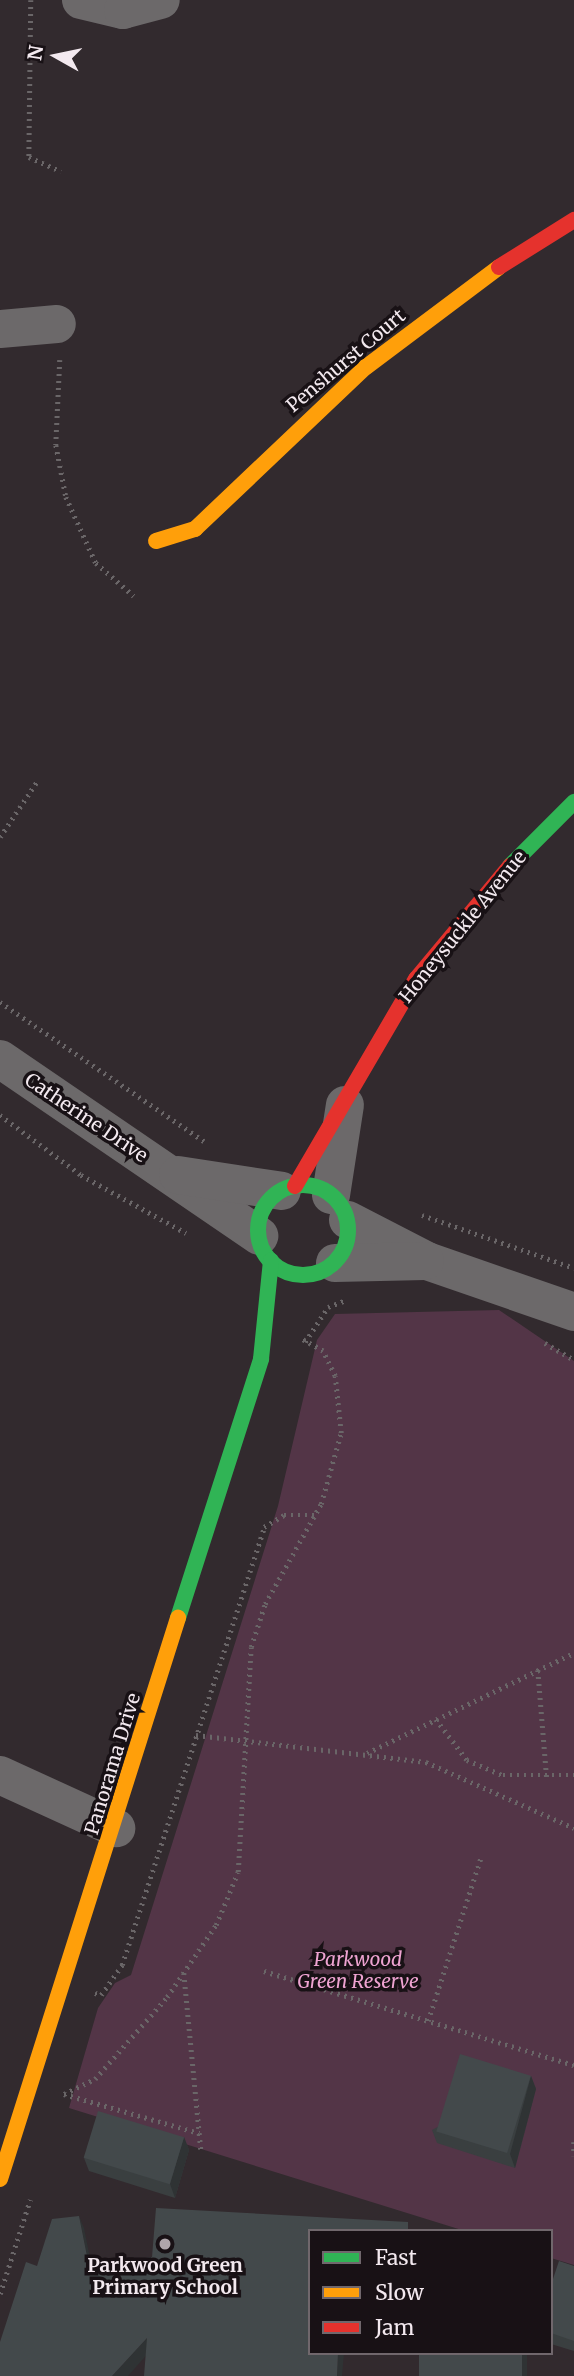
<!DOCTYPE html>
<style>
body{margin:0}
#map{position:relative;width:574px;height:2376px;overflow:hidden;background:#322a2e;font-family:Merriweather,serif}
div>[style]{position:absolute}
.green>*{inset:0;background:#533547}
.path>*{height:4.5px;margin-top:-2.25px;transform-origin:0;background:repeating-linear-gradient(90deg,#6a6668 0 2px,transparent 0 7px)}
.street>*{height:38px;margin:-19px;padding:0 19px;transform-origin:19px;border-radius:19px;background:#6c696a}
.fast>*{height:16px;margin:-8px;padding:0 8px;transform-origin:8px;border-radius:8px;background:#30b455}
.fast>.ring{margin:-8px;padding:0;box-sizing:content-box;background:none;border:16px solid #30b455;border-radius:50%}
.slow>*{height:16px;margin:-8px;padding:0 8px;transform-origin:8px;border-radius:8px;background:#ff9f0a}
.jam>*{height:16px;margin:-8px;padding:0 8px;transform-origin:8px;border-radius:8px;background:#e5322d}
.wall>*{inset:0;background:#3a3f40}
.shaded-wall>*{inset:0;background:#2f3334;transform-origin:0 0}
.building>*{inset:0;background:#43494b;transform-origin:0 0}
.dots>*{width:19px;height:19px;translate:-50% -50%;box-sizing:border-box;border:4px solid #181115;border-radius:50%}
span{translate:-50% -50%;white-space:nowrap;text-align:center;line-height:1.15;-webkit-text-stroke:7px #181115;paint-order:stroke}
.street-label{font-size:19px;color:#f3e9ef}
.park-label{font-size:19px;color:#eea3d1;font-style:italic}
.poi-label{font-size:19px;color:#f3e9ef;font-weight:700}
.legend{position:absolute;left:308px;top:2229px;width:245px;height:126px;box-sizing:border-box;background:#181115;border:2px solid #70676c;margin:0;padding:9px 12px;list-style:none;font-size:21px;color:#f3e9ef}
.legend li{display:flex;align-items:center;gap:14px;height:35px}
.legend b{width:35px;border:2px solid #70676c}
.north{position:absolute;left:21px;top:21px;width:70px;height:70px;-webkit-text-stroke:5px #181115;paint-order:stroke;rotate:279deg;font-size:19px;font-weight:700;line-height:28px;text-align:center;color:#f3e9ef}
.north::after{content:'';display:block;margin:auto;width:24px;height:32px;background:#f3e9ef;clip-path:polygon(50% 0,100% 100%,50% 72%,0 100%)}
</style>
<div id="map">
<div class="green">
<i style="clip-path:polygon(499px 1310px,574px 1361px,574px 2265px,551px 2258px,551px 2231px,465px 2231px,69px 2108px,98px 2008px,115px 1983px,131px 1975px,278px 1506px,317px 1340px,335px 1314px)"></i>
</div>
<div class="path">
<i style="left:31px;top:0;width:157px;rotate:90.7deg"></i>
<i style="left:29px;top:157px;width:35px;rotate:24deg"></i>
<i style="left:60px;top:360px;width:85px;rotate:92.7deg"></i>
<i style="left:56px;top:445px;width:53px;rotate:79.1deg"></i>
<i style="left:66px;top:497px;width:72px;rotate:65.6deg"></i>
<i style="left:96px;top:563px;width:50px;rotate:41deg"></i>
<i style="left:0;top:837px;width:69px;rotate:-56.3deg"></i>
<i style="left:0;top:1002px;width:247px;rotate:34.3deg"></i>
<i style="left:0;top:1115px;width:101px;rotate:36.5deg"></i>
<i style="left:81px;top:1175px;width:120px;rotate:28.9deg"></i>
<i style="left:422px;top:1215px;width:161px;rotate:19.2deg"></i>
<i style="left:305px;top:1342px;width:42px;rotate:-56.7deg"></i>
<i style="left:328px;top:1307px;width:19px;rotate:-21deg"></i>
<i style="left:545px;top:1343px;width:34px;rotate:30deg"></i>
<i style="left:538px;top:1670px;width:110px;rotate:85.3deg"></i>
<i style="left:436px;top:1719px;width:51px;rotate:52.9deg"></i>
<i style="left:467px;top:1760px;width:39px;rotate:23deg"></i>
<i style="left:503px;top:1775px;width:71px"></i>
<i style="left:196px;top:1735px;width:232px;rotate:6.7deg"></i>
<i style="left:426px;top:1762px;width:162px;rotate:24deg"></i>
<i style="left:367px;top:1753px;width:230px;rotate:-25.8deg"></i>
<i style="left:264px;top:1971px;width:324px;rotate:16.9deg"></i>
<i style="left:184px;top:1973px;width:177px;rotate:84.5deg"></i>
<i style="left:95px;top:1993px;width:6px;rotate:18deg"></i>
<i style="left:101px;top:1995px;width:37px;rotate:-55deg"></i>
<i style="left:122px;top:1965px;width:460px;rotate:-72deg"></i>
<i style="left:264px;top:1527px;width:23px;rotate:-31deg"></i>
<i style="left:284px;top:1515px;width:31px"></i>
<i style="left:428px;top:2021px;width:172px;rotate:-72.1deg"></i>
<i style="left:64px;top:2094px;width:34px;rotate:-26deg"></i>
<i style="left:95px;top:2079px;width:109px;rotate:-48.7deg"></i>
<i style="left:167px;top:1997px;width:87px;rotate:-55.8deg"></i>
<i style="left:216px;top:1925px;width:57px;rotate:-67.5deg"></i>
<i style="left:238px;top:1872px;width:225px;rotate:-86.7deg"></i>
<i style="left:251px;top:1647px;width:45px;rotate:-72deg"></i>
<i style="left:265px;top:1604px;width:115px;rotate:-60.8deg"></i>
<i style="left:321px;top:1504px;width:74px;rotate:-74.3deg"></i>
<i style="left:341px;top:1433px;width:57px;rotate:-96deg"></i>
<i style="left:335px;top:1376px;width:28px;rotate:-116deg"></i>
<i style="left:323px;top:1351px;width:26px;rotate:-151deg"></i>
<i style="left:64px;top:2094px;width:141px;rotate:16.1deg"></i>
<i style="left:574px;top:2142px;width:14px;rotate:90deg"></i>
<i style="left:0;top:2294px;width:99px;rotate:-72.3deg"></i>
</div>
<div class="street">
<i style="left:81px;top:0;width:43px;rotate:13.4deg"></i>
<i style="left:123px;top:10px;width:39px;rotate:-15deg"></i>
<i style="left:0;top:329px;width:57px;rotate:-5deg"></i>
<i style="left:0;top:1059px;width:314px;rotate:34.3deg"></i>
<i style="left:178px;top:1175px;width:105px;rotate:8.7deg"></i>
<i style="left:331px;top:1195px;width:91px;rotate:-81.2deg"></i>
<i style="left:348px;top:1220px;width:89px;rotate:27.4deg"></i>
<i style="left:427px;top:1261px;width:156px;rotate:19.1deg"></i>
<i style="left:335px;top:1263px;width:90px;rotate:-1.3deg"></i>
<i style="left:0;top:1775px;width:128px;rotate:24.6deg"></i>
</div>
<div class="fast">
<i style="left:510px;top:866px;width:91px;rotate:-45deg"></i>
<i class="ring" style="left:258px;top:1185px;width:74px;height:74px"></i>
<i style="left:178px;top:1618px;width:272px;rotate:-72.2deg"></i>
<i style="left:261px;top:1359px;width:99px;rotate:-84.2deg"></i>
</div>
<div class="slow">
<i style="left:156px;top:541px;width:41px;rotate:-17.1deg"></i>
<i style="left:195px;top:529px;width:236px;rotate:-43.5deg"></i>
<i style="left:366px;top:367px;width:166px;rotate:-36.9deg"></i>
<i style="left:0;top:2179px;width:589px;rotate:-72.4deg"></i>
</div>
<div class="jam">
<i style="left:499px;top:267px;width:89px;rotate:-32.1deg"></i>
<i style="left:295px;top:1186px;width:240px;rotate:-59.7deg"></i>
<i style="left:416px;top:979px;width:147px;rotate:-50.2deg"></i>
</div>
<div class="wall">
<i style="clip-path:polygon(531px 2076px,536px 2089px,515px 2168px,437px 2143px,432px 2130px)"></i>
<i style="clip-path:polygon(184px 2137px,189px 2150px,175px 2198px,89px 2171px,84px 2158px)"></i>
<i style="clip-path:polygon(574px 2266px,574px 2351px,551px 2344px,551px 2285px)"></i>
</div>
<div class="shaded-wall">
<i style="clip-path:polygon(531px 2076px,536px 2089px,515px 2168px,510px 2154px)"></i>
<i style="clip-path:polygon(184px 2137px,189px 2150px,175px 2198px,170px 2184px)"></i>
<i style="clip-path:polygon(79px 2216px,84px 2228px,94px 2278px,89px 2266px)"></i>
<i style="clip-path:polygon(147px 2338px,151px 2350px,128px 2376px,112px 2376px)"></i>
<i style="clip-path:polygon(338px 2353px,344px 2353px,342px 2376px,337px 2376px)"></i>
<i style="left:522px;top:2353px;width:5px;height:23px"></i>
</div>
<div class="building">
<i style="left:460px;top:2054px;width:74px;height:81px;rotate:17deg"></i>
<i style="left:98px;top:2111px;width:90px;height:49px;rotate:17deg"></i>
<i style="clip-path:polygon(156px 2208px,408px 2222px,408px 2231px,310px 2231px,310px 2353px,338px 2353px,337px 2376px,144px 2376px,147px 2338px,112px 2376px,0 2376px,0 2342px,26px 2262px,37px 2266px,52px 2219px,79px 2216px,89px 2266px,152px 2257px)"></i>
<i style="clip-path:polygon(559px 2261px,574px 2266px,574px 2341px,551px 2333px,551px 2285px)"></i>
<i style="left:419px;top:2353px;width:103px;height:23px"></i>
</div>
<div class="dots">
<i style="left:165px;top:2244px;background:#afa6ab"></i>
</div>
<div class="street-label">
<span style="left:346px;top:361px;rotate:-40deg">Penshurst Court</span>
<span style="left:463px;top:927px;rotate:-51deg">Honeysuckle Avenue</span>
<span style="left:86px;top:1118px;rotate:34deg">Catherine Drive</span>
<span style="left:113px;top:1764px;rotate:-73deg">Panorama Drive</span>
</div>
<div class="park-label">
<span style="left:358px;top:1971px">Parkwood<br>Green Reserve</span>
</div>
<div class="poi-label">
<span style="left:165px;top:2277px">Parkwood Green<br>Primary School</span>
</div>
<ul class="legend">
<li><b style="height:9px;background:#30b455"></b>Fast</li>
<li><b style="height:9px;background:#ff9f0a"></b>Slow</li>
<li><b style="height:9px;background:#e5322d"></b>Jam</li>
</ul>
<div class="north">N</div>
</div>
